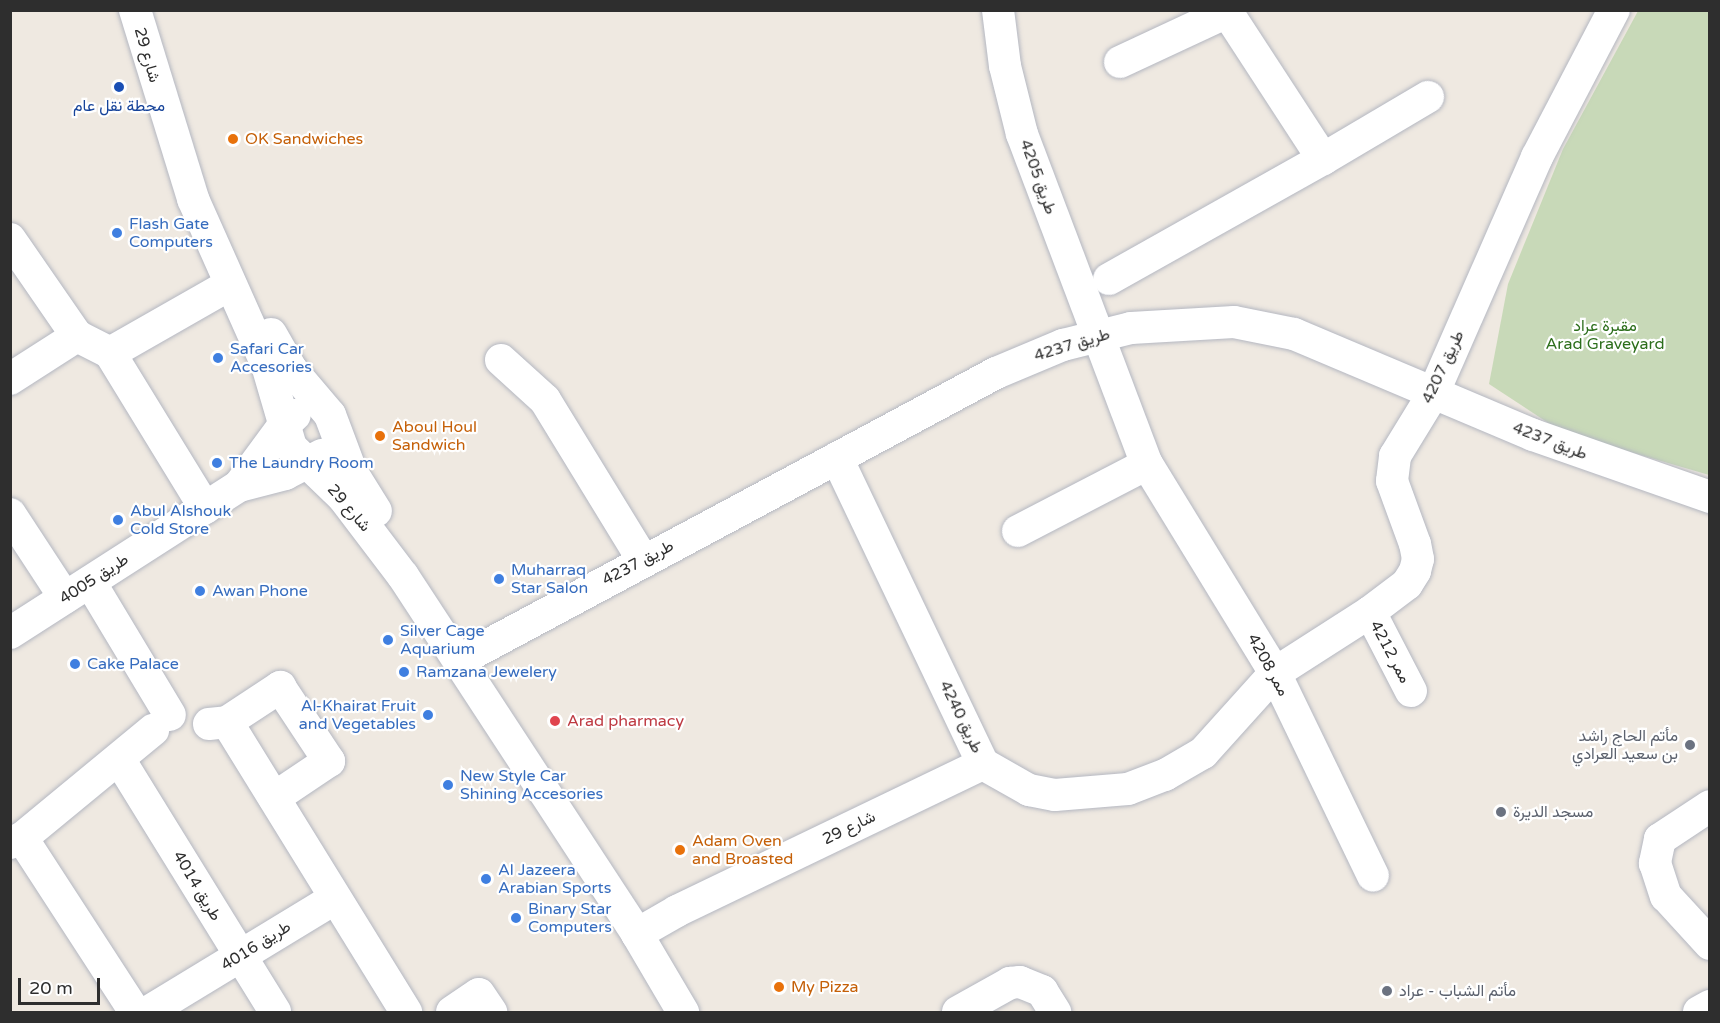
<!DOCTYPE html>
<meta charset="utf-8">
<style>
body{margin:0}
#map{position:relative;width:1720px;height:1023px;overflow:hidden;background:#efe9e1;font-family:"Varela Round",Vazirmatn,sans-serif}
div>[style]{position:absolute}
.cemetery>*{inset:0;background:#c8d9b8}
.roads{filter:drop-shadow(0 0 2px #b4b7c1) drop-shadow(0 0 2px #b4b7c1)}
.minor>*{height:32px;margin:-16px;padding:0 16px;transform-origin:16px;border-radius:16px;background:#fff}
.dots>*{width:16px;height:16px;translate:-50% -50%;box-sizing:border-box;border:3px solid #fff;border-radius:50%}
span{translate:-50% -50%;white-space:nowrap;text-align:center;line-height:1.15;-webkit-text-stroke:4.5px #fff;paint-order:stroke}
.street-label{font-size:16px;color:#2e2e2e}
.transit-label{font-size:16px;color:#164399}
.food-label{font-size:16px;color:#c56008}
.left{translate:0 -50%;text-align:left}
.shop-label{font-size:16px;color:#366cbe}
.right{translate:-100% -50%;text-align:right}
.park-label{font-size:16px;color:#2c6e1b}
.health-label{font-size:16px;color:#be3a42}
.worship-label{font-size:16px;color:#5b616d}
.frame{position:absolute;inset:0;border:12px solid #2e2e2e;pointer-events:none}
.scale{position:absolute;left:18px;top:978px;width:82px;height:27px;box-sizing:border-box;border:3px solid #2e2e2e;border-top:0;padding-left:8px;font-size:18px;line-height:21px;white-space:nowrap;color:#2e2e2e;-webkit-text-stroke:4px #fff;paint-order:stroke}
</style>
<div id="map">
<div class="cemetery">
<i style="clip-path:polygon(1638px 11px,1709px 11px,1709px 475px,1562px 432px,1489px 384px,1508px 284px,1563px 149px)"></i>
</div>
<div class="roads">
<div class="minor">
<i style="left:135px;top:10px;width:198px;rotate:72.9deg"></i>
<i style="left:193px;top:199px;width:182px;rotate:66deg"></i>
<i style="left:267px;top:365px;width:85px;rotate:73.7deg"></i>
<i style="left:291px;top:447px;width:72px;rotate:43.9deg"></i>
<i style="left:343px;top:497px;width:99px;rotate:52.8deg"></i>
<i style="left:403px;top:576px;width:428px;rotate:56.8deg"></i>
<i style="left:637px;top:934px;width:91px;rotate:59.5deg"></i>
<i style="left:998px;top:10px;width:56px;rotate:82.9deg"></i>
<i style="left:1005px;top:66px;width:70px;rotate:76deg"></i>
<i style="left:1022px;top:134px;width:353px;rotate:69.3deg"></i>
<i style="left:1147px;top:464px;width:245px;rotate:58.5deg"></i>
<i style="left:1275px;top:673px;width:225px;rotate:64.2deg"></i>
<i style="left:1120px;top:62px;width:116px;rotate:-25deg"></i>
<i style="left:1323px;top:159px;width:122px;rotate:-30.6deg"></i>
<i style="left:10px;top:239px;width:118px;rotate:55.4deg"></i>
<i style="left:77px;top:336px;width:37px;rotate:27deg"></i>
<i style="left:110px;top:353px;width:182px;rotate:58.5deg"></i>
<i style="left:1109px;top:279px;width:245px;rotate:-29.3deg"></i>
<i style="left:1323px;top:159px;width:178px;rotate:-123.1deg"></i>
<i style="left:271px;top:334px;width:40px;rotate:60.3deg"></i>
<i style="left:291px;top:369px;width:60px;rotate:49.7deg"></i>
<i style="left:330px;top:415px;width:60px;rotate:69.4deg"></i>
<i style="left:351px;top:471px;width:47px;rotate:58deg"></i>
<i style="left:110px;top:353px;width:137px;rotate:-29.7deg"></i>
<i style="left:501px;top:360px;width:59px;rotate:42.3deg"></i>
<i style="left:545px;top:400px;width:188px;rotate:58.5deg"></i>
<i style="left:10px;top:379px;width:80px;rotate:-32.7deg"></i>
<i style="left:837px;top:458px;width:339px;rotate:64.5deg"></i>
<i style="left:983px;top:764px;width:53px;rotate:29.5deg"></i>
<i style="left:1029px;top:790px;width:26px;rotate:11deg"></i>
<i style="left:1055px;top:795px;width:73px;rotate:-4.7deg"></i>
<i style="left:1128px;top:789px;width:40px;rotate:-21deg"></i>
<i style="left:1165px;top:775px;width:44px;rotate:-30.1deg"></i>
<i style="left:1203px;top:753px;width:108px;rotate:-48deg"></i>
<i style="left:1275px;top:673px;width:113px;rotate:-32.7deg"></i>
<i style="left:1370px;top:612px;width:46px;rotate:-37.1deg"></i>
<i style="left:1407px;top:584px;width:15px;rotate:-58deg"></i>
<i style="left:1415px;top:571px;width:12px;rotate:-76deg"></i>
<i style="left:1418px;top:559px;width:15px;rotate:-101deg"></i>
<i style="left:1415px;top:544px;width:67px;rotate:-110.1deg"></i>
<i style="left:1392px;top:481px;width:25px;rotate:-83deg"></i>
<i style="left:1395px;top:456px;width:73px;rotate:-58.5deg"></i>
<i style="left:1433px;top:394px;width:259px;rotate:-66.3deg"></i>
<i style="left:1537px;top:157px;width:166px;rotate:-62.4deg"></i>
<i style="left:239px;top:486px;width:48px;rotate:-14.6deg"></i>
<i style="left:285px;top:474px;width:42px;rotate:-27.2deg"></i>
<i style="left:10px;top:514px;width:100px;rotate:56.8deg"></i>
<i style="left:1018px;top:531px;width:145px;rotate:-27.4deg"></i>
<i style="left:90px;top:582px;width:155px;rotate:59deg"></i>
<i style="left:1370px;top:612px;width:89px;rotate:62.6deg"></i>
<i style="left:10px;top:633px;width:272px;rotate:-32.7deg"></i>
<i style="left:239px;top:486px;width:74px;rotate:-53.7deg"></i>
<i style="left:283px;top:426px;width:16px;rotate:-43deg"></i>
<i style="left:460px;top:660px;width:608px;rotate:-28.17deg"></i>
<i style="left:996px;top:373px;width:73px;rotate:-22.7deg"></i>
<i style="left:1063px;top:345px;width:70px;rotate:-14deg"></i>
<i style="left:1131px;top:328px;width:103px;rotate:-3.3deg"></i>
<i style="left:1234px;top:322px;width:61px;rotate:11.3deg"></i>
<i style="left:1294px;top:334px;width:259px;rotate:22.9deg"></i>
<i style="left:1533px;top:435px;width:188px;rotate:19.3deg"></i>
<i style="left:227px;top:722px;width:341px;rotate:58.3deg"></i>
<i style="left:209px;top:724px;width:18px;rotate:-6deg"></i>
<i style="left:227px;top:722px;width:64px;rotate:-33.4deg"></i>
<i style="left:280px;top:687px;width:89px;rotate:56.5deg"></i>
<i style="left:329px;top:761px;width:66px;rotate:146.1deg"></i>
<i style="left:119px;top:759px;width:297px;rotate:58.3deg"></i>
<i style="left:1710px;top:806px;width:60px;rotate:146.6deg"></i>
<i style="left:1660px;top:839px;width:25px;rotate:102deg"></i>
<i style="left:1655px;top:863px;width:35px;rotate:72deg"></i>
<i style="left:1666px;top:896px;width:65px;rotate:47.5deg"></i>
<i style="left:22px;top:838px;width:207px;rotate:57deg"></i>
<i style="left:10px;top:843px;width:13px;rotate:-23deg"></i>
<i style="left:22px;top:838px;width:170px;rotate:-39.5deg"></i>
<i style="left:637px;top:934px;width:46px;rotate:-29.9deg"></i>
<i style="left:677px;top:911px;width:339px;rotate:-25.7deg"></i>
<i style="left:148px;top:1012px;width:218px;rotate:-31.3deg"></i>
<i style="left:452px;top:1012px;width:32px;rotate:-34deg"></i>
<i style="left:479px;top:994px;width:22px;rotate:56deg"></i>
<i style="left:958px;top:1012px;width:60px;rotate:-29.1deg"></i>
<i style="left:1010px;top:983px;width:10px;rotate:-6deg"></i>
<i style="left:1020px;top:982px;width:24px;rotate:22deg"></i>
<i style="left:1042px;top:991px;width:25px;rotate:58deg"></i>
<i style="left:1699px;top:1012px;width:13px;rotate:-29deg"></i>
</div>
</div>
<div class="dots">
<i style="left:119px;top:87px;background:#1a4fb4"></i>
<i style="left:233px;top:139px;background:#e8710a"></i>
<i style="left:117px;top:233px;background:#3f7fe0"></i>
<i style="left:218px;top:358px;background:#3f7fe0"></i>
<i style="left:380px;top:436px;background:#e8710a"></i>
<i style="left:217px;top:463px;background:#3f7fe0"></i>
<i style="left:118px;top:520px;background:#3f7fe0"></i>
<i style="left:499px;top:579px;background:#3f7fe0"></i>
<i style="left:200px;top:591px;background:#3f7fe0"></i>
<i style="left:388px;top:640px;background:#3f7fe0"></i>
<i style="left:75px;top:664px;background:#3f7fe0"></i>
<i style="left:404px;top:672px;background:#3f7fe0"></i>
<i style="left:428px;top:715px;background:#3f7fe0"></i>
<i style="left:555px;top:721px;background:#e0444e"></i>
<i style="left:1690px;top:745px;background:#6b7280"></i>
<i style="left:448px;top:785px;background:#3f7fe0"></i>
<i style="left:1501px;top:812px;background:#6b7280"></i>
<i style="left:680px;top:850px;background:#e8710a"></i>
<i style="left:486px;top:879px;background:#3f7fe0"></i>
<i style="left:516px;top:918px;background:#3f7fe0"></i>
<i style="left:779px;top:987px;background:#e8710a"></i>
<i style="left:1387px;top:991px;background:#6b7280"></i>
</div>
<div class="street-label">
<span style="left:147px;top:55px;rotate:74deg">شارع 29</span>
<span style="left:1038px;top:177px;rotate:70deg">طريق 4205</span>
<span style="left:1072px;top:345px;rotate:-17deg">طريق 4237</span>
<span style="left:1443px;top:367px;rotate:-65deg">طريق 4207</span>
<span style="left:1550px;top:441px;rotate:21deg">طريق 4237</span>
<span style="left:349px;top:508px;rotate:49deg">شارع 29</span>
<span style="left:638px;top:563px;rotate:-28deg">طريق 4237</span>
<span style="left:94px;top:579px;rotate:-33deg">طريق 4005</span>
<span style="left:1390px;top:652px;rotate:62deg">ممر 4212</span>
<span style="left:1268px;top:665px;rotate:61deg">ممر 4208</span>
<span style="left:961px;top:717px;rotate:64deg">طريق 4240</span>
<span style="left:849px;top:828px;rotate:-26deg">شارع 29</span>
<span style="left:197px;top:886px;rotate:59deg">طريق 4014</span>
<span style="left:256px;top:946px;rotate:-32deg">طريق 4016</span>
</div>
<div class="transit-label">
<span style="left:119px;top:106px">محطة نقل عام</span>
</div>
<div class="food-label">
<span class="left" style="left:245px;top:139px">OK Sandwiches</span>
<span class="left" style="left:392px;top:436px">Aboul Houl<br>Sandwich</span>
<span class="left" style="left:692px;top:850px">Adam Oven<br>and Broasted</span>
<span class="left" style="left:791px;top:987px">My Pizza</span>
</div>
<div class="shop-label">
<span class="left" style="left:129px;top:233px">Flash Gate<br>Computers</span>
<span class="left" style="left:230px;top:358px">Safari Car<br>Accesories</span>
<span class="left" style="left:229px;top:463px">The Laundry Room</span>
<span class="left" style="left:130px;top:520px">Abul Alshouk<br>Cold Store</span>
<span class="left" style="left:511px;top:579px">Muharraq<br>Star Salon</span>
<span class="left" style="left:212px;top:591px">Awan Phone</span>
<span class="left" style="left:400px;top:640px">Silver Cage<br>Aquarium</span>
<span class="left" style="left:87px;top:664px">Cake Palace</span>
<span class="left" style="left:416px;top:672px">Ramzana Jewelery</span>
<span class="right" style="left:416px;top:715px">Al-Khairat Fruit<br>and Vegetables</span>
<span class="left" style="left:460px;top:785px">New Style Car<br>Shining Accesories</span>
<span class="left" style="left:498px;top:879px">Al Jazeera<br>Arabian Sports</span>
<span class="left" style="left:528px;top:918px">Binary Star<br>Computers</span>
</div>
<div class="park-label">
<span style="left:1605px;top:335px">مقبرة عراد<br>Arad Graveyard</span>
</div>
<div class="health-label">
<span class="left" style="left:567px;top:721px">Arad pharmacy</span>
</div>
<div class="worship-label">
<span class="right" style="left:1678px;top:745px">مأتم الحاج راشد<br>بن سعيد العرادي</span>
<span class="left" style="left:1513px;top:812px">مسجد الديرة</span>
<span class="left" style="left:1399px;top:991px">مأتم الشباب - عراد</span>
</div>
<div class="frame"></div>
<div class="scale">20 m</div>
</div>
